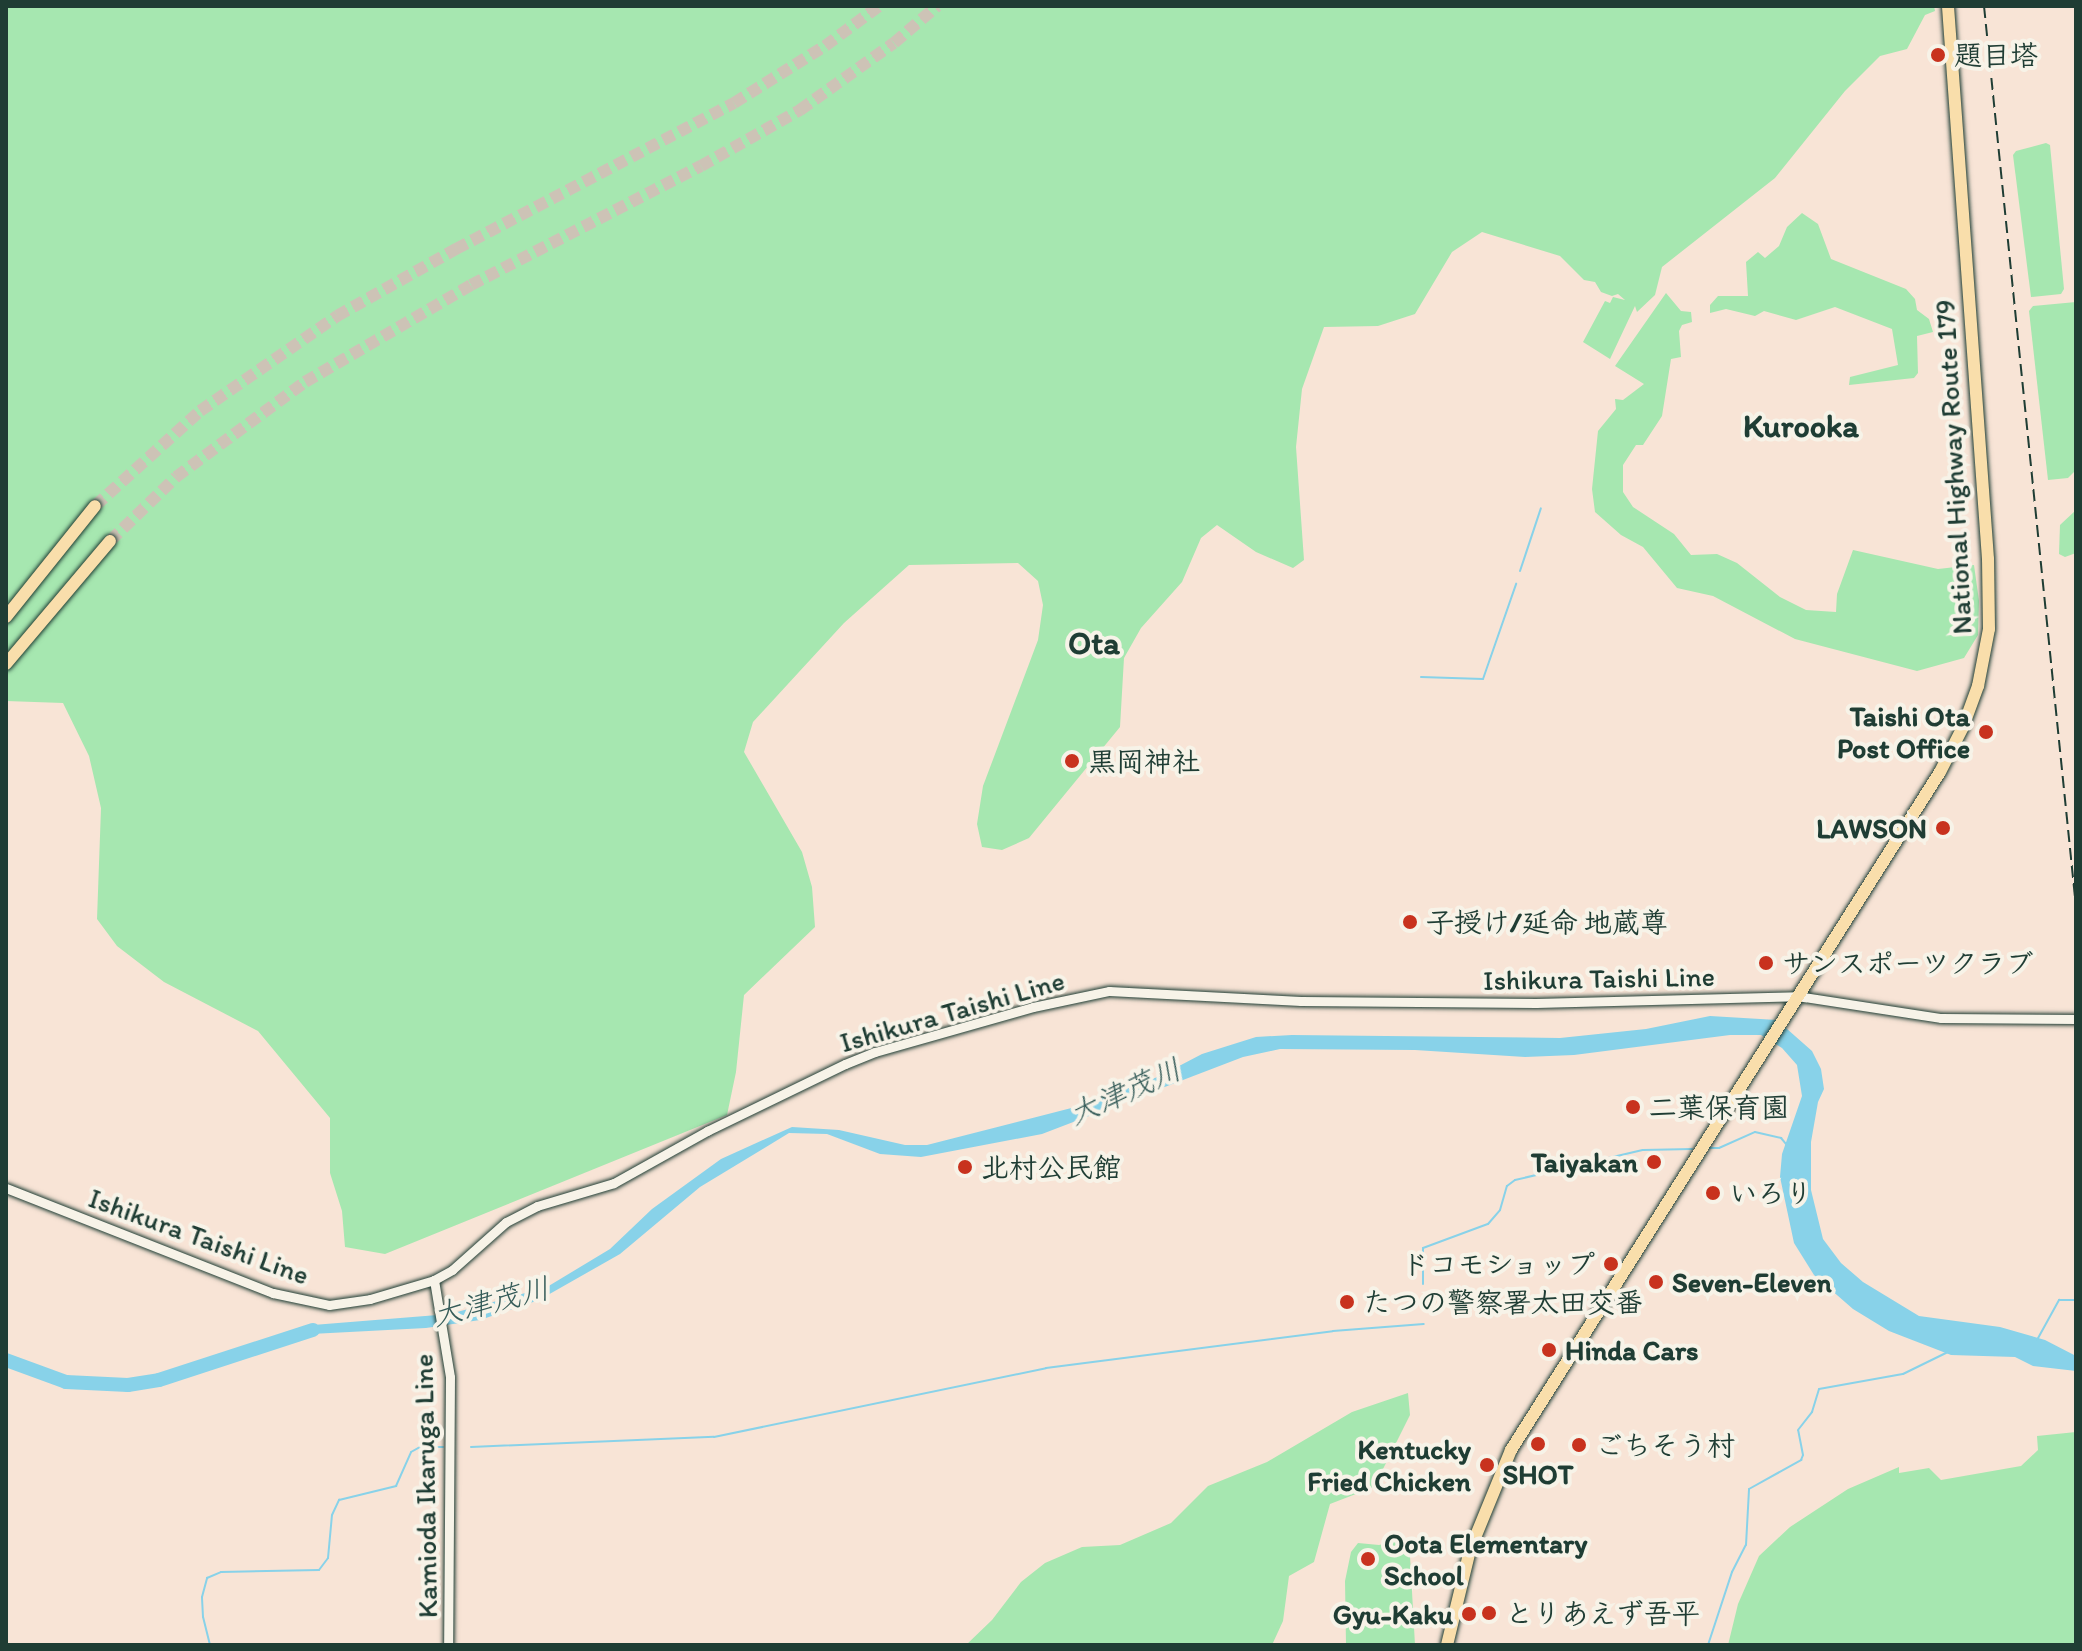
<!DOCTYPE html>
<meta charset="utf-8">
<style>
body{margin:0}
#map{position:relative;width:2082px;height:1651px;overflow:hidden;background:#f8e4d6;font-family:Itim,"Klee One",sans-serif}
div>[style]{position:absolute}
.green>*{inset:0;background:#a6e7b0}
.water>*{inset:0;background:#88d2e9}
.stream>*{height:2px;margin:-1px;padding:0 1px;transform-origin:1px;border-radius:1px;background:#88d2e9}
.river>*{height:14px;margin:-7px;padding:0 7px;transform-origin:7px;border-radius:7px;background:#88d2e9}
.highway-tunnel>*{height:12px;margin-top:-6px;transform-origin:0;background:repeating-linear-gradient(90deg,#cdc3b6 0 12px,transparent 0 18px)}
.roads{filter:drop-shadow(0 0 2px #1f3d34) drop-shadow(0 0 2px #1f3d34)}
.secondary>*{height:9px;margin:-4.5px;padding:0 4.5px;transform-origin:4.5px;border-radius:4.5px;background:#f7f3e8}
.highway>*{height:12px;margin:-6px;padding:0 6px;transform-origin:6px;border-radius:6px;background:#f9deab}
.rail>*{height:2px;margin-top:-1px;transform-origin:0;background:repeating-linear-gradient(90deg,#1f3d34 0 12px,transparent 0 18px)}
.dots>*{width:22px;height:22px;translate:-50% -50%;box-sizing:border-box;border:4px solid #f7f3e8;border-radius:50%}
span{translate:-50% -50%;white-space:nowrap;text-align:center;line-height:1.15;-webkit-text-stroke:8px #f7f3e8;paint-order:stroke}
.poi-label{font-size:28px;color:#1f3d34;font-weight:700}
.left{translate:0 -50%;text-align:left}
.right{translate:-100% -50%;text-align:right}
.street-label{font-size:28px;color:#1f3d34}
.water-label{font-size:30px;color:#345b58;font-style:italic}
.quarter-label{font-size:32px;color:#1f3d34;font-weight:700}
.frame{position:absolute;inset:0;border:8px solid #1f3d34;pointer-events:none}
</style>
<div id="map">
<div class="green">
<i style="clip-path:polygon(6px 6px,1934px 6px,1935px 11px,1925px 15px,1907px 49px,1880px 56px,1845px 91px,1775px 178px,1662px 267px,1655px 295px,1637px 312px,1635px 306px,1610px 359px,1583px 342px,1605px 301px,1610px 303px,1613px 297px,1625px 300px,1618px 294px,1612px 296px,1601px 292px,1595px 282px,1584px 280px,1560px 256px,1482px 232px,1452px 252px,1415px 314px,1378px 326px,1324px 327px,1302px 389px,1296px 447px,1304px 560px,1293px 568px,1256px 552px,1217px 525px,1201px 538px,1182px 582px,1141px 628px,1124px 658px,1120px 727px,1029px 838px,1002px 850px,982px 847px,977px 824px,983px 786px,1038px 640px,1043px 605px,1038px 581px,1018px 563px,909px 565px,844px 623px,753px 722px,744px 752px,802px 852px,812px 887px,815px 927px,744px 995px,736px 1072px,727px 1115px,385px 1254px,345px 1247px,342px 1211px,330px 1173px,330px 1118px,258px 1031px,164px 982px,117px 946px,97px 919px,101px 808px,89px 756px,63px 703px,6px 701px)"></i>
<i style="clip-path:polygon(2046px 143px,2050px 145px,2064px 289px,2061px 294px,2031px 297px,2013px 155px,2016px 151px)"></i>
<i style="clip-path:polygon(1802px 213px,1818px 224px,1831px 259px,1906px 289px,1915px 299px,1917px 310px,1929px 319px,1933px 332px,1917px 336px,1918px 373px,1914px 378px,1849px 385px,1850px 377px,1898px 365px,1892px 329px,1835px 307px,1796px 320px,1764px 311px,1755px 316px,1726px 309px,1710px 313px,1710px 305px,1718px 296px,1748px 296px,1746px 262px,1758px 252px,1765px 258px,1779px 246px,1787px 227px)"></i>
<i style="clip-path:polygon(1666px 293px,1681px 311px,1691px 312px,1692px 322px,1682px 325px,1679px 331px,1681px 357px,1671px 359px,1662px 416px,1643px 445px,1636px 445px,1623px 465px,1623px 492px,1633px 507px,1674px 534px,1691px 555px,1717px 554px,1737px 563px,1780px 597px,1806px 610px,1836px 612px,1837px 594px,1853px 550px,1938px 569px,1974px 565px,1979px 601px,1978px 635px,1964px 658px,1917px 671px,1795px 639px,1713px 596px,1677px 588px,1643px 547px,1621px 535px,1595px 512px,1592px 489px,1598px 431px,1616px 409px,1615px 399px,1623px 400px,1644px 384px,1615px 366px)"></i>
<i style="clip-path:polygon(2076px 302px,2076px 470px,2068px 478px,2048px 480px,2029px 311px,2033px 306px)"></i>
<i style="clip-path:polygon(2076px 510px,2076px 553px,2065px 557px,2059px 554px,2060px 525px)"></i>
<i style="clip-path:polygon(1408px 1393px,1410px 1415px,1374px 1487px,1330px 1504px,1314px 1562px,1289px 1576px,1283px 1621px,1272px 1645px,966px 1645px,992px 1620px,1021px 1582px,1045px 1563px,1082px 1547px,1120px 1545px,1171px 1523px,1208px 1486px,1267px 1462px,1352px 1412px)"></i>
<i style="clip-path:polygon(2076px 1432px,2076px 1645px,1728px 1645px,1738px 1604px,1759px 1556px,1790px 1527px,1848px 1489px,1899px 1467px,1899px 1473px,1929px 1468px,1941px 1480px,2021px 1466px,2038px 1450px,2037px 1436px)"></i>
<i style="clip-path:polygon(1409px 1538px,1415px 1645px,1346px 1645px,1345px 1581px,1351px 1552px,1358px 1543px,1379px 1545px)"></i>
</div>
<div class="water">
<i style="clip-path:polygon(1710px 1016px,1777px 1020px,1812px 1051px,1821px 1069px,1824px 1089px,1818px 1102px,1811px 1142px,1811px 1190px,1823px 1239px,1841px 1263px,1863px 1282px,1919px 1316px,2000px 1327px,2045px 1340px,2076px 1356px,2076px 1371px,2033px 1366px,2015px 1357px,1951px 1355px,1889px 1331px,1853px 1309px,1814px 1275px,1794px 1243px,1780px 1177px,1782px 1154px,1802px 1096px,1797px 1065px,1782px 1048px,1761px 1035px,1730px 1035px,1574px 1055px,1525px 1057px,1415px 1050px,1280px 1049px,1243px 1057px,1042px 1134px,921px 1157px,880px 1154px,827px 1134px,789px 1133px,700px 1187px,620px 1254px,539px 1300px,480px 1320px,426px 1328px,292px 1335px,313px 1325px,450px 1314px,547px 1287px,610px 1249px,652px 1209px,721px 1159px,792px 1127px,839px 1130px,905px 1145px,927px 1145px,1087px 1104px,1160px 1076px,1202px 1054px,1256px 1037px,1292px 1035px,1560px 1038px,1646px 1029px)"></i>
</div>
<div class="stream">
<i style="left:1520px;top:571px;width:66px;rotate:-71.6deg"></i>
<i style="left:1421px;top:677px;width:62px;rotate:1.8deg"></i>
<i style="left:1483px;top:679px;width:101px;rotate:-70.8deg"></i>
<i style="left:1707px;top:1148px;width:12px"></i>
<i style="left:1719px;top:1148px;width:39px;rotate:-24deg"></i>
<i style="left:1755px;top:1132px;width:27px;rotate:13deg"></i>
<i style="left:1781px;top:1138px;width:8px;rotate:50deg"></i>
<i style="left:1423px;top:1284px;width:36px;rotate:-90deg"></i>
<i style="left:1423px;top:1248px;width:69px;rotate:-20.3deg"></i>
<i style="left:1488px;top:1224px;width:18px;rotate:-49deg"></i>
<i style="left:1500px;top:1210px;width:25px;rotate:-74deg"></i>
<i style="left:1507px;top:1186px;width:10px;rotate:-37deg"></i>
<i style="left:1515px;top:1180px;width:131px;rotate:-13.2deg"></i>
<i style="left:1643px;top:1150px;width:49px;rotate:-1.2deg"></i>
<i style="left:2037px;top:1340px;width:46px;rotate:-61.2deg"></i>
<i style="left:2059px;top:1300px;width:17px"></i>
<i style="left:471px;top:1447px;width:243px;rotate:-2.4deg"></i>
<i style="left:714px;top:1437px;width:339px;rotate:-11.7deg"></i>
<i style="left:1046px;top:1368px;width:289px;rotate:-7.3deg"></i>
<i style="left:1333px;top:1331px;width:91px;rotate:-4.4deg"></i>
<i style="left:210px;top:1645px;width:29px;rotate:-104deg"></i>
<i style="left:203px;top:1617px;width:20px;rotate:-93deg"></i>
<i style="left:202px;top:1597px;width:20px;rotate:-75deg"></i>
<i style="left:207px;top:1578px;width:15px;rotate:-23deg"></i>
<i style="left:221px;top:1572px;width:98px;rotate:-1.2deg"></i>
<i style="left:319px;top:1570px;width:15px;rotate:-53deg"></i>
<i style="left:328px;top:1558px;width:43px;rotate:-84.7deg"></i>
<i style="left:332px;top:1515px;width:17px;rotate:-65deg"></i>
<i style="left:339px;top:1500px;width:59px;rotate:-13.8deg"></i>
<i style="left:396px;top:1486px;width:37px;rotate:-66deg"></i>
<i style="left:411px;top:1452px;width:10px;rotate:-29deg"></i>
<i style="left:420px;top:1447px;width:23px"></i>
<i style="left:1708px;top:1645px;width:77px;rotate:-71.8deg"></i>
<i style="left:1732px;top:1572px;width:30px;rotate:-63deg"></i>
<i style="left:1746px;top:1545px;width:56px;rotate:-86.9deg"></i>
<i style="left:1749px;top:1489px;width:60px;rotate:-29.1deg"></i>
<i style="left:1801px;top:1460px;width:5px;rotate:-68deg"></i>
<i style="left:1803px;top:1455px;width:25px;rotate:-101deg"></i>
<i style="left:1798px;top:1430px;width:23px;rotate:-52deg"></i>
<i style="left:1812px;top:1412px;width:24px;rotate:-73deg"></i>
<i style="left:1819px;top:1389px;width:85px;rotate:-10.1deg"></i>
<i style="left:1903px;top:1374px;width:50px;rotate:-26.1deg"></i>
</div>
<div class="river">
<i style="left:6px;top:1360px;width:64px;rotate:20.1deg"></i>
<i style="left:66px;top:1382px;width:62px;rotate:2.8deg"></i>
<i style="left:128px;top:1385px;width:31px;rotate:-9deg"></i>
<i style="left:159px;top:1380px;width:162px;rotate:-18deg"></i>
</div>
<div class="highway-tunnel">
<i style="left:95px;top:506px;width:142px;rotate:-42.1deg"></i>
<i style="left:200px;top:411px;width:167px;rotate:-34.7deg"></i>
<i style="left:337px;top:316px;width:137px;rotate:-29.4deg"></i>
<i style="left:456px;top:249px;width:314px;rotate:-27.7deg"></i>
<i style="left:734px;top:103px;width:107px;rotate:-32.1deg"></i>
<i style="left:825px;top:46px;width:67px;rotate:-36.5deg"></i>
<i style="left:110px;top:541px;width:92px;rotate:-44.1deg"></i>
<i style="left:176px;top:477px;width:160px;rotate:-36.4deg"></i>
<i style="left:305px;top:382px;width:192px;rotate:-30.3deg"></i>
<i style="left:471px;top:285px;width:259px;rotate:-27.4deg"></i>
<i style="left:701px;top:166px;width:114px;rotate:-29.5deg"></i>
<i style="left:800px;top:110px;width:115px;rotate:-35.5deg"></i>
<i style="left:894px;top:43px;width:57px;rotate:-40.7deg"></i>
</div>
<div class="roads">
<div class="secondary">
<i style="left:6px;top:1188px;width:287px;rotate:21.5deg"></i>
<i style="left:273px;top:1293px;width:57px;rotate:12.1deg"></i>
<i style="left:329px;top:1305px;width:41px;rotate:-8.3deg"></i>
<i style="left:370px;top:1299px;width:67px;rotate:-16.5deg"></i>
<i style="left:434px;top:1280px;width:21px;rotate:-29deg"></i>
<i style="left:452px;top:1270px;width:72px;rotate:-41.6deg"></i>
<i style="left:506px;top:1222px;width:35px;rotate:-27deg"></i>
<i style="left:537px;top:1206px;width:80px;rotate:-16.6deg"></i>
<i style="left:614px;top:1183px;width:107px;rotate:-29.2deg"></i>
<i style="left:707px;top:1131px;width:153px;rotate:-25.9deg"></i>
<i style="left:845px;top:1064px;width:32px;rotate:-22deg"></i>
<i style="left:875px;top:1052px;width:164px;rotate:-15.9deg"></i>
<i style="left:1033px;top:1007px;width:78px;rotate:-11.9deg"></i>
<i style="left:1109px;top:991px;width:192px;rotate:3deg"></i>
<i style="left:1301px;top:1001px;width:235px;rotate:0.5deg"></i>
<i style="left:1536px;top:1003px;width:261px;rotate:-1.5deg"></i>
<i style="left:1797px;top:996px;width:146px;rotate:8.7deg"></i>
<i style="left:1941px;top:1018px;width:135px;rotate:0.4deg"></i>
<i style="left:434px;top:1280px;width:98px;rotate:80.6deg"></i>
<i style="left:450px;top:1377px;width:268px;rotate:90.4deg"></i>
</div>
<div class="highway">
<i style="left:6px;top:617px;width:142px;rotate:-51.3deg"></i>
<i style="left:6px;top:664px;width:161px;rotate:-49.8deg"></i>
<i style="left:1447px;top:1645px;width:98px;rotate:-76.4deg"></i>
<i style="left:1470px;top:1550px;width:108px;rotate:-67.7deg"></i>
<i style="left:1511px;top:1450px;width:802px;rotate:-57.68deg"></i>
<i style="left:1940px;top:772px;width:51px;rotate:-62.9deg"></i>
<i style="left:1963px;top:727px;width:44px;rotate:-69.9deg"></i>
<i style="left:1978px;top:686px;width:58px;rotate:-79.1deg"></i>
<i style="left:1989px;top:629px;width:70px;rotate:-90.8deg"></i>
<i style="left:1988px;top:559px;width:554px;rotate:-94.14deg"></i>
</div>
</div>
<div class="rail">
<i style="left:1984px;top:6px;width:906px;rotate:84.17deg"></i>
</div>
<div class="dots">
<i style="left:1938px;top:55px;background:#c8321e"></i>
<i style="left:1986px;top:732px;background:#c8321e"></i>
<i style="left:1072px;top:761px;background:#c8321e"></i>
<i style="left:1943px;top:828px;background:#c8321e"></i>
<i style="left:1410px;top:922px;background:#c8321e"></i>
<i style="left:1766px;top:963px;background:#c8321e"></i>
<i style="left:1633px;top:1107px;background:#c8321e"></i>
<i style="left:1654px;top:1162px;background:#c8321e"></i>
<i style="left:965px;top:1167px;background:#c8321e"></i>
<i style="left:1713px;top:1193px;background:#c8321e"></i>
<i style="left:1611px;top:1264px;background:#c8321e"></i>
<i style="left:1656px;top:1282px;background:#c8321e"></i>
<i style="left:1347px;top:1302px;background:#c8321e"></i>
<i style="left:1549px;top:1350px;background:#c8321e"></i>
<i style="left:1538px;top:1444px;background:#c8321e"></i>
<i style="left:1579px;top:1445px;background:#c8321e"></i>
<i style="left:1487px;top:1465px;background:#c8321e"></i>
<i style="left:1368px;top:1559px;background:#c8321e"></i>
<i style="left:1489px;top:1613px;background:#c8321e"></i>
<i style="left:1469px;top:1614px;background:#c8321e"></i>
</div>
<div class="poi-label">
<span class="left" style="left:1954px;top:55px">題目塔</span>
<span class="right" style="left:1970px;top:732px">Taishi Ota<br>Post Office</span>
<span class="left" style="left:1088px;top:761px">黒岡神社</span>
<span class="right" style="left:1927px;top:828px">LAWSON</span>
<span class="left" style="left:1426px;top:922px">子授け/延命 地蔵尊</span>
<span class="left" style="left:1782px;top:963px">サンスポーツクラブ</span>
<span class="left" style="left:1649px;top:1107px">二葉保育園</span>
<span class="right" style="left:1638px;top:1162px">Taiyakan</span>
<span class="left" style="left:981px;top:1167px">北村公民館</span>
<span class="left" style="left:1729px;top:1193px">いろり</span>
<span class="right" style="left:1595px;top:1264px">ドコモショップ</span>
<span class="left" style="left:1672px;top:1282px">Seven-Eleven</span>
<span class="left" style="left:1363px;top:1302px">たつの警察署太田交番</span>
<span class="left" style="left:1565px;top:1350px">Hinda Cars</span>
<span class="left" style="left:1595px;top:1445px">ごちそう村</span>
<span class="right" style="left:1471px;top:1465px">Kentucky<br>Fried Chicken</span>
<span style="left:1538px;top:1474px">SHOT</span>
<span class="left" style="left:1384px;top:1559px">Oota Elementary<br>School</span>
<span class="left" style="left:1505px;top:1613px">とりあえず吾平</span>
<span class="right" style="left:1453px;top:1614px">Gyu-Kaku</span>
</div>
<div class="street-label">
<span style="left:1953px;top:467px;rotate:-93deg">National Highway Route 179</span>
<span style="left:1599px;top:978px;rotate:-1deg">Ishikura Taishi Line</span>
<span style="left:952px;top:1011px;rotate:-16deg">Ishikura Taishi Line</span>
<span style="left:199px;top:1236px;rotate:20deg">Ishikura Taishi Line</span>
<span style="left:425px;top:1486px;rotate:-91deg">Kamioda Ikaruga Line</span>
</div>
<div class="water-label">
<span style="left:1125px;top:1092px;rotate:-24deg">大津茂川</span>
<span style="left:491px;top:1302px;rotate:-14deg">大津茂川</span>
</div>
<div class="quarter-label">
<span style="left:1801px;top:426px">Kurooka</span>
<span style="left:1094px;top:643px">Ota</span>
</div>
<div class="frame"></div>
</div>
